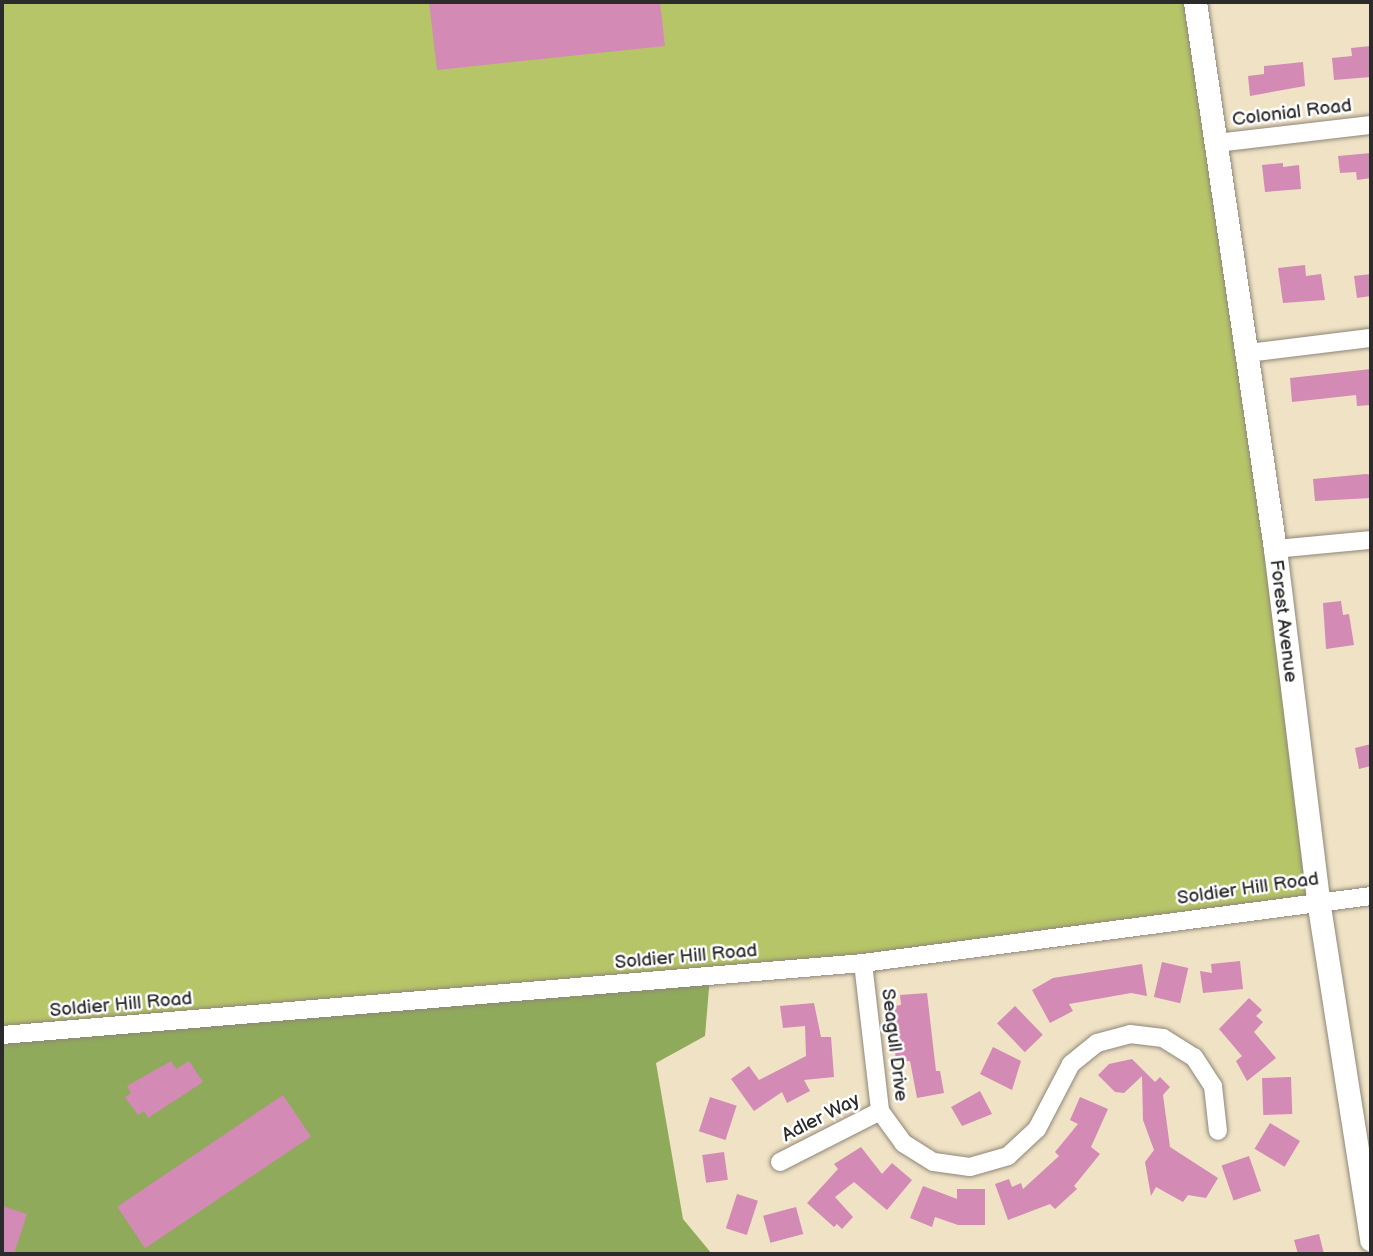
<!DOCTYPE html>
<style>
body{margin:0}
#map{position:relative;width:1373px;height:1256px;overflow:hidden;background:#f0e2c5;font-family:"Balsamiq Sans",sans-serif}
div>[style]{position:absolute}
.green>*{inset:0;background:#b6c568}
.forest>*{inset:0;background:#90aa5c}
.building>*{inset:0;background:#d38ab5;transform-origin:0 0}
.roads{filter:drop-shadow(0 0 2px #8e8678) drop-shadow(0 0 2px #8e8678)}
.minor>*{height:18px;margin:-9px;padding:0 9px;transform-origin:9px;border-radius:9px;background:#fff}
.major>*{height:23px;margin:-11.5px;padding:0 11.5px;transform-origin:11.5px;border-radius:11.5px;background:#fff}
span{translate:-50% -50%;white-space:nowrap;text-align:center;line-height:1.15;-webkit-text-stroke:5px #fff;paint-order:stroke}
.street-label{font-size:19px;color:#2b2b2b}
.frame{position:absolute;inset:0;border:4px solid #2b2b2b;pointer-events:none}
</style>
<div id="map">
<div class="green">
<i style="clip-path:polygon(2px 2px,1195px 2px,1318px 900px,863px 963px,2px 1035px)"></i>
</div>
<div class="forest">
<i style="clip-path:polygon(710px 976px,705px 1036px,656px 1063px,683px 1219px,712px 1254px,2px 1254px,2px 1035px)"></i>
</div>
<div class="building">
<i style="clip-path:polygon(429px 2px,660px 2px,665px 46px,437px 70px)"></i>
<i style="clip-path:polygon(1371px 46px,1371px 77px,1334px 80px,1332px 58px,1352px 56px,1351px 48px)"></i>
<i style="clip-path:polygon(1303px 62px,1305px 86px,1250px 96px,1248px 76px,1264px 74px,1264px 66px)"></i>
<i style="clip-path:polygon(1371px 153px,1371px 178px,1357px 180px,1356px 172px,1340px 173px,1338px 156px)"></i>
<i style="clip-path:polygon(1283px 163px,1283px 167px,1299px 165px,1301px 189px,1265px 192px,1262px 165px)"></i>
<i style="clip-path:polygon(1305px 265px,1306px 276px,1321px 274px,1325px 300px,1283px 303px,1278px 268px)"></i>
<i style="clip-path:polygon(1371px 274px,1371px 296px,1357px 298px,1354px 276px)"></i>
<i style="clip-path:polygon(1371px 369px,1371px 405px,1357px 406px,1356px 395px,1292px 402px,1290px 378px)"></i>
<i style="clip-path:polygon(1366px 474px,1371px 475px,1371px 498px,1315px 501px,1313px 479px)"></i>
<i style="clip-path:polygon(1341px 601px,1343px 615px,1349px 614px,1354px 645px,1326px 649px,1323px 603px)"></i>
<i style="clip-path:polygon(1371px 744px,1371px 766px,1359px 769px,1355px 748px)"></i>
<i style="clip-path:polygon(1240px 961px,1243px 989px,1203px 993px,1200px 971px,1212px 973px,1211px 964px)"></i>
<i style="left:1162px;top:962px;width:27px;height:36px;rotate:13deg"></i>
<i style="clip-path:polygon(1142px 964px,1147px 996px,1131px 993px,1069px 1004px,1073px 1011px,1050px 1023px,1032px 990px,1053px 978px)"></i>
<i style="clip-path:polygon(927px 993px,936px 1071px,940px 1071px,944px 1093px,917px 1098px,910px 1061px,896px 1062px,891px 1006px,901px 1005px,900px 995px)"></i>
<i style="clip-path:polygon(1249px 998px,1262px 1010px,1256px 1016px,1263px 1022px,1254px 1032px,1276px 1058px,1247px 1081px,1236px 1061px,1242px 1056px,1219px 1029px)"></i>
<i style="clip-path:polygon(814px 1003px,821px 1037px,831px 1037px,834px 1077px,804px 1080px,810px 1091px,787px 1103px,782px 1092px,754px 1111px,731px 1079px,749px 1066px,759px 1080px,806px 1056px,805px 1026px,783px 1028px,780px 1006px)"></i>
<i style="left:1015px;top:1006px;width:40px;height:25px;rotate:46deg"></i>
<i style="clip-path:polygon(993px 1047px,1021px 1061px,1012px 1090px,980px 1074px)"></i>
<i style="clip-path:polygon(1132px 1059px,1155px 1082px,1160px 1077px,1170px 1087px,1163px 1095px,1170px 1147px,1218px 1178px,1206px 1198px,1188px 1195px,1183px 1202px,1156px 1187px,1151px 1196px,1145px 1162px,1154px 1150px,1143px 1120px,1142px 1076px,1124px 1093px,1115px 1092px,1098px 1075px,1109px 1064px)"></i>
<i style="clip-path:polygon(171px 1061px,176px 1069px,189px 1061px,203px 1082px,148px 1118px,144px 1111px,138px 1115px,125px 1097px,131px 1093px,127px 1086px)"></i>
<i style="left:1291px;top:1077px;width:37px;height:29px;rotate:88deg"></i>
<i style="clip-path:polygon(980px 1091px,992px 1114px,962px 1126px,951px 1107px)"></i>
<i style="left:283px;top:1095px;width:50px;height:200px;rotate:56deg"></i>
<i style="left:710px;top:1097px;width:28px;height:36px;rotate:18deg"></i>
<i style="clip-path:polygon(1080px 1097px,1108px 1109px,1091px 1147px,1100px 1154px,1074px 1186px,1077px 1189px,1055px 1209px,1050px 1204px,1008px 1220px,995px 1184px,1009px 1179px,1012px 1187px,1021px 1183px,1023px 1189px,1059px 1156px,1055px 1152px,1078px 1124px,1070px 1120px)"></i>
<i style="left:1270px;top:1123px;width:35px;height:30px;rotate:31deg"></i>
<i style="clip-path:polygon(861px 1147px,882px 1174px,892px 1163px,912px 1180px,887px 1210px,854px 1182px,835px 1197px,853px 1217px,842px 1229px,837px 1224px,834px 1227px,807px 1203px,838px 1169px,834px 1164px)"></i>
<i style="left:724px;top:1152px;width:28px;height:22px;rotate:82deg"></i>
<i style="left:1249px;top:1156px;width:37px;height:29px;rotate:71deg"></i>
<i style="clip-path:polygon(923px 1186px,957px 1199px,957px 1189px,985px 1189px,985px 1225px,958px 1225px,935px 1217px,932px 1227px,910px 1218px)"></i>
<i style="left:737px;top:1194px;width:22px;height:36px;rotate:18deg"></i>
<i style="clip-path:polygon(2px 1206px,27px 1214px,14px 1254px,2px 1254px)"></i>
<i style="left:796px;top:1207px;width:28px;height:34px;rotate:75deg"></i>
<i style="clip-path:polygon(1319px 1234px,1324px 1254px,1298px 1254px,1294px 1240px)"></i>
</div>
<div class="roads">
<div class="minor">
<i style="left:1217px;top:143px;width:155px;rotate:-6.7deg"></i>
<i style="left:1248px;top:353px;width:124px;rotate:-7deg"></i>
<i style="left:1275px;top:549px;width:96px;rotate:-5.4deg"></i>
<i style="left:863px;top:963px;width:149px;rotate:83.4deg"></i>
<i style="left:880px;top:1111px;width:39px;rotate:54deg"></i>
<i style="left:903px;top:1143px;width:36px;rotate:32deg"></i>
<i style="left:934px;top:1162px;width:36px;rotate:8deg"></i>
<i style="left:970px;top:1167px;width:40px;rotate:-16deg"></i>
<i style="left:1008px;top:1156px;width:40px;rotate:-43deg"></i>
<i style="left:1037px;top:1129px;width:73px;rotate:-62.4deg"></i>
<i style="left:1071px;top:1064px;width:33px;rotate:-39deg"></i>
<i style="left:1097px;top:1043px;width:34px;rotate:-15deg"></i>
<i style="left:1130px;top:1034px;width:33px;rotate:7deg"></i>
<i style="left:1163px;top:1038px;width:36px;rotate:32deg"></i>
<i style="left:1194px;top:1057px;width:35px;rotate:57deg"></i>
<i style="left:1213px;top:1086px;width:45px;rotate:83.7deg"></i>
<i style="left:2px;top:1035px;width:864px;rotate:-4.78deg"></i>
<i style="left:863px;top:963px;width:512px;rotate:-7.51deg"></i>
<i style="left:780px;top:1162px;width:112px;rotate:-27deg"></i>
</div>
<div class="major">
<i style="left:1195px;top:2px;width:553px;rotate:81.68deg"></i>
<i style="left:1275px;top:549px;width:354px;rotate:83deg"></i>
<i style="left:1318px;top:900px;width:344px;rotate:81.1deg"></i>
</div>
</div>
<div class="street-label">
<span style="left:1292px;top:113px;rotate:-7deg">Colonial Road</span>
<span style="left:1283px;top:621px;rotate:83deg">Forest Avenue</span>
<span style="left:1248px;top:889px;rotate:-8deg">Soldier Hill Road</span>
<span style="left:686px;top:957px;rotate:-5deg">Soldier Hill Road</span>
<span style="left:121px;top:1005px;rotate:-5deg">Soldier Hill Road</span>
<span style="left:894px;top:1045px;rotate:83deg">Seagull Drive</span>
<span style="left:821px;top:1118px;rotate:-27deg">Adler Way</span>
</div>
<div class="frame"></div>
</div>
